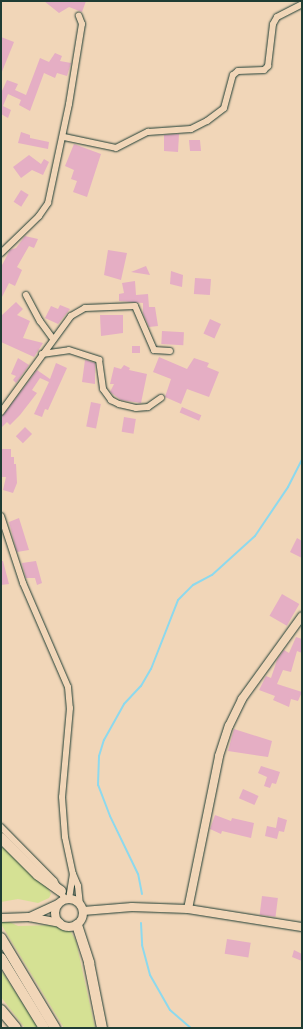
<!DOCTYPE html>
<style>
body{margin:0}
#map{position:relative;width:303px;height:1029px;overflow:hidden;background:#f1d6b8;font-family:Mali,sans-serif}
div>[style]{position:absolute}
.green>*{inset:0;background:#d5e194}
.stream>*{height:2px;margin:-1px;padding:0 1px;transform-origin:1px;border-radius:1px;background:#8dd9ed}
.building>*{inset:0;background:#e5aec4;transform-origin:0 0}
.roads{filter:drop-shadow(0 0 1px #1f3d34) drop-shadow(0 0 1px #1f3d34)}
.minor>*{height:6px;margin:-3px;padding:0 3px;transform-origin:3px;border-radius:3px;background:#f1d6b8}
.secondary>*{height:8px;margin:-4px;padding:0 4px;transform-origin:4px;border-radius:4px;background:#f1d6b8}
.secondary>.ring{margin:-4px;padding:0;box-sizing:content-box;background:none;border:8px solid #f1d6b8;border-radius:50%}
.trunk>*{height:10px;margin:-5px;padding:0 5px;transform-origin:5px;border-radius:5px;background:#f1d6b8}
span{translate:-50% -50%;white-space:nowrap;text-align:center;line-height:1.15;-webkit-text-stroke:3px #f1d6b8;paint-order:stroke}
.frame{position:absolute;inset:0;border:2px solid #1f3d34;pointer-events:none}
</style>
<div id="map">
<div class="green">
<i style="clip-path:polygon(1px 847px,8px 849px,48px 888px,51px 894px,49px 898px,38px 903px,18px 899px,1px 902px)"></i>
<i style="clip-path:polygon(1px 918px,18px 926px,55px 925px,71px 932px,76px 941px,95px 1028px,64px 1028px,1px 924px)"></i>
<i style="clip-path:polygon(1px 970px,16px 993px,38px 1028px,25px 1028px,1px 997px)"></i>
</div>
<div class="stream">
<i style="left:142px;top:894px;width:20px;rotate:-101deg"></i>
<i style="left:138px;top:874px;width:64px;rotate:-115.8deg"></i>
<i style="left:110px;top:816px;width:33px;rotate:-111deg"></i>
<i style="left:98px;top:785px;width:29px;rotate:-88deg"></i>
<i style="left:99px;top:756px;width:17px;rotate:-73deg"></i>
<i style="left:104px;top:740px;width:41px;rotate:-60.9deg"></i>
<i style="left:124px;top:704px;width:25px;rotate:-47deg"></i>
<i style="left:141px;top:686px;width:20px;rotate:-60deg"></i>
<i style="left:151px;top:669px;width:74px;rotate:-68.6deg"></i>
<i style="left:178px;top:600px;width:21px;rotate:-45deg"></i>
<i style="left:193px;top:585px;width:21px;rotate:-28deg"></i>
<i style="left:212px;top:575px;width:58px;rotate:-42.2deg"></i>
<i style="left:255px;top:536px;width:59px;rotate:-56deg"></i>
<i style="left:288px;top:487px;width:30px;rotate:-63deg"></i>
<i style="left:141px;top:923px;width:22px;rotate:87deg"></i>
<i style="left:142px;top:945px;width:31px;rotate:75deg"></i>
<i style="left:150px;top:975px;width:40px;rotate:60.3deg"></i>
<i style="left:170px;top:1010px;width:28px;rotate:41deg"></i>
</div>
<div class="building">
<i style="clip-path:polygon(44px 1px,86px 1px,82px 12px,69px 7px,59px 13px)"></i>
<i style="clip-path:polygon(1px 37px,14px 42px,1px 74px)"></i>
<i style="clip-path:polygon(55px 53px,62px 56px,60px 61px,71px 63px,67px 76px,57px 73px,55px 78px,44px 73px,30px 111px,19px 105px,21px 100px,8px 94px,3px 106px,11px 110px,8px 118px,1px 114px,1px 93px,7px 80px,18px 84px,15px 90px,26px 95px,40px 58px,49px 62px)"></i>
<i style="clip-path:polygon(21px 132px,30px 135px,30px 138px,49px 142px,48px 149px,18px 143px)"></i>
<i style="clip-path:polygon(179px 134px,178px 152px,164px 151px,164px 135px)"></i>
<i style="clip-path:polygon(189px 140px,200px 140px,201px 151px,190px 151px)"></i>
<i style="clip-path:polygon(74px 144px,101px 154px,87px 197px,73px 192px,77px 181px,71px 179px,74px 170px,65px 166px)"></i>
<i style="clip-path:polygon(29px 155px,41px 164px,44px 159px,49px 162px,43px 175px,32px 170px,21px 178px,13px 167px)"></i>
<i style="left:21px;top:190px;width:9px;height:14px;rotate:32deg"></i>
<i style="clip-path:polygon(25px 236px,38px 239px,34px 248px,29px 246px,17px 267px,22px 270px,15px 286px,9px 283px,1px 299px,1px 267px,10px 250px,16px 248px)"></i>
<i style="clip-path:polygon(108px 250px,127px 253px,121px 280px,104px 275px)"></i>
<i style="clip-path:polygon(146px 266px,150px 275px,131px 272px)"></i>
<i style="clip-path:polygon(171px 271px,183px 275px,182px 287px,170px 284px)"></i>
<i style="left:195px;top:278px;width:16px;height:16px;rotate:4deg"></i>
<i style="clip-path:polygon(135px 281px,136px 295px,148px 294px,149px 307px,155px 307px,158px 326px,149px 327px,143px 313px,143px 303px,119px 301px,119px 294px,124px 293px,122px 283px)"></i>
<i style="clip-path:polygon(16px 302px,23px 309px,17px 315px,30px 321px,23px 338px,43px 343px,34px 357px,1px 342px,1px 316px)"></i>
<i style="clip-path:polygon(60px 305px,70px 309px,58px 324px,45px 318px,51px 306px,58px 309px)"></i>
<i style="clip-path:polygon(100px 315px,123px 315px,123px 333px,101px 336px)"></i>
<i style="left:210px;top:319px;width:12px;height:16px;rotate:24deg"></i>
<i style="left:162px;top:331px;width:22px;height:13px;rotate:3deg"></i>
<i style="left:132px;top:346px;width:8px;height:7px"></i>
<i style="clip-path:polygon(159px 357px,187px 369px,194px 358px,209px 363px,207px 367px,219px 372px,209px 397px,187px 389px,181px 404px,165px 397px,171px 379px,153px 372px)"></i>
<i style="clip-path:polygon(18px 358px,29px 365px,16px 383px,13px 380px,16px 376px,11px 374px)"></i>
<i style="clip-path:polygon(85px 360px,95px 363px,95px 384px,82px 382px)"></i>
<i style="clip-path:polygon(56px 363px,67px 368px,48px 410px,45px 409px,42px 417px,34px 414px,49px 382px,40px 378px,32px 390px,37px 393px,20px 415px,10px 425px,7px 422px,1px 428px,1px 418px,37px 370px,50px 379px)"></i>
<i style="clip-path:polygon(124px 365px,130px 368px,129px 370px,147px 374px,141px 403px,121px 400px,110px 392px,114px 384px,110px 384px,114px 367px,121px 369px)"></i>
<i style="left:91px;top:402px;width:10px;height:25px;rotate:11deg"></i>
<i style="left:182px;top:407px;width:21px;height:6px;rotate:23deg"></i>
<i style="left:124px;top:417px;width:12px;height:15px;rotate:9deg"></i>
<i style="left:25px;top:427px;width:10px;height:13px;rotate:45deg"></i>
<i style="clip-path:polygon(2px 449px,11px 449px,11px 457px,14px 457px,14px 464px,16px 464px,17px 483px,13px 493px,3px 490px,6px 477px,1px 477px)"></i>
<i style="clip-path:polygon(19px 518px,29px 550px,17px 552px,9px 522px)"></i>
<i style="clip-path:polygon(297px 538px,302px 541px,302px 558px,290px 552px)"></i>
<i style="clip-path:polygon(1px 561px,3px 561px,9px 584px,1px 585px)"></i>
<i style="clip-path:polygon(36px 561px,42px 583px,37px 585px,35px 578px,26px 578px,22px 563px)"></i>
<i style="left:282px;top:594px;width:20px;height:25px;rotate:30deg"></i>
<i style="clip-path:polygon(296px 637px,302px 639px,302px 653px,297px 651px,291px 672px,283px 670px,277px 684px,302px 692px,298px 701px,291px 699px,289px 707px,273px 700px,275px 696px,259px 690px,266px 676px,271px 678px,277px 660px,284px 650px,289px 653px)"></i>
<i style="clip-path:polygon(234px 729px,272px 741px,268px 757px,228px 751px)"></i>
<i style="clip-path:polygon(261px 766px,280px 772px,276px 784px,272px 783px,270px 788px,264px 786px,267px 777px,258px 773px)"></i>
<i style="left:243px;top:789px;width:17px;height:10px;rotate:24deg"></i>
<i style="clip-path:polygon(215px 815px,231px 821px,232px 818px,254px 823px,251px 838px,222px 831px,221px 834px,210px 829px)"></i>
<i style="clip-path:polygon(278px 817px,287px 820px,284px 832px,279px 831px,277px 839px,265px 836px,267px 826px,276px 828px)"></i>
<i style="left:262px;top:896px;width:16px;height:19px;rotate:7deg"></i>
<i style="left:227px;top:939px;width:24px;height:15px;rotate:9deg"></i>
<i style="clip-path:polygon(294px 950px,302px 954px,302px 961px,292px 957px)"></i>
</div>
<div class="roads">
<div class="minor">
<i style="left:64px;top:137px;width:53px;rotate:11.9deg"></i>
<i style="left:116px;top:148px;width:36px;rotate:-27deg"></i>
<i style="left:148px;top:132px;width:43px;rotate:-4deg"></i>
<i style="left:191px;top:129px;width:18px;rotate:-27deg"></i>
<i style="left:207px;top:121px;width:21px;rotate:-37deg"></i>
<i style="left:224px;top:108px;width:34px;rotate:-75deg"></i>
<i style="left:233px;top:75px;width:6px;rotate:-39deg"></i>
<i style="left:238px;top:71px;width:26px;rotate:-2deg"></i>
<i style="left:264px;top:70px;width:6px;rotate:-45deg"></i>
<i style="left:268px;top:66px;width:42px;rotate:-83.2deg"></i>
<i style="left:273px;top:24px;width:8px;rotate:-60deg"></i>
<i style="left:277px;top:17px;width:28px;rotate:-27deg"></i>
<i style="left:1px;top:253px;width:53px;rotate:-44.2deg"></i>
<i style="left:39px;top:216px;width:16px;rotate:-55deg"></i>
<i style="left:48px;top:203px;width:101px;rotate:-78deg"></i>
<i style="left:69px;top:104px;width:81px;rotate:-80.8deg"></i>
<i style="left:82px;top:24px;width:9px;rotate:-111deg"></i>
<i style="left:26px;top:295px;width:30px;rotate:62deg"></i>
<i style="left:40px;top:321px;width:22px;rotate:54deg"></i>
<i style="left:42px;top:354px;width:27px;rotate:-8deg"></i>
<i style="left:69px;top:350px;width:32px;rotate:18deg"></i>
<i style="left:99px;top:360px;width:29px;rotate:82deg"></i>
<i style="left:103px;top:389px;width:14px;rotate:54deg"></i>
<i style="left:111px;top:400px;width:9px;rotate:27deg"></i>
<i style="left:119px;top:404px;width:17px;rotate:13deg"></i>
<i style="left:136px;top:408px;width:12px;rotate:-5deg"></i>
<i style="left:148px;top:407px;width:16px;rotate:-35deg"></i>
<i style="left:1px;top:412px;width:119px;rotate:-53.9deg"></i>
<i style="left:71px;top:316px;width:16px;rotate:-30deg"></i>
<i style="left:85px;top:308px;width:50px;rotate:-2.3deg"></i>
<i style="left:135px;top:306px;width:48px;rotate:66.6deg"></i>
<i style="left:154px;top:350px;width:16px;rotate:4deg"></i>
<i style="left:1px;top:516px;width:71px;rotate:71.8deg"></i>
<i style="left:23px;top:583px;width:113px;rotate:66.6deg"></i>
<i style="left:68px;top:687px;width:21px;rotate:85deg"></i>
<i style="left:70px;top:708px;width:89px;rotate:95.1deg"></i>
<i style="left:62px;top:797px;width:40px;rotate:85.7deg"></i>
<i style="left:65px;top:837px;width:38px;rotate:78deg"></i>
<i style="left:73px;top:874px;width:13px;rotate:67deg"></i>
<i style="left:78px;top:886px;width:18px;rotate:84deg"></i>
<i style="left:1px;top:827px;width:76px;rotate:45.5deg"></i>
<i style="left:54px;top:881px;width:21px;rotate:59deg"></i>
<i style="left:69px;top:899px;width:25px;rotate:-81deg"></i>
</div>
<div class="secondary">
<i class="ring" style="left:55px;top:899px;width:20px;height:20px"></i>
<i style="left:188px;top:909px;width:156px;rotate:-78.5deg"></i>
<i style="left:219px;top:756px;width:32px;rotate:-72deg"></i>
<i style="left:229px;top:726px;width:30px;rotate:-64deg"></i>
<i style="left:242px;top:699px;width:102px;rotate:-54.1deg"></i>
<i style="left:83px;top:911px;width:49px;rotate:-4.7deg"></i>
<i style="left:132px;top:907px;width:56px;rotate:2deg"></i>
<i style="left:188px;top:909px;width:115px;rotate:9deg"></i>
<i style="left:30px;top:917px;width:31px;rotate:-25deg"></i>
<i style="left:1px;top:918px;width:28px;rotate:-2deg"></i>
<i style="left:29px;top:917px;width:31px;rotate:11deg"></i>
</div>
<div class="trunk">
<i style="left:1px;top:838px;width:52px;rotate:45deg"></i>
<i style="left:38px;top:875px;width:28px;rotate:35deg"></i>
<i style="left:77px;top:925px;width:40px;rotate:72deg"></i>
<i style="left:89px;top:963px;width:66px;rotate:78.7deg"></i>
<i style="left:1px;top:938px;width:105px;rotate:59deg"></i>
<i style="left:1px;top:958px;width:82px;rotate:58.4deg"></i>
<i style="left:1px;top:1010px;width:23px;rotate:50deg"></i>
</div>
</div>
<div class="frame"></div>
</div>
